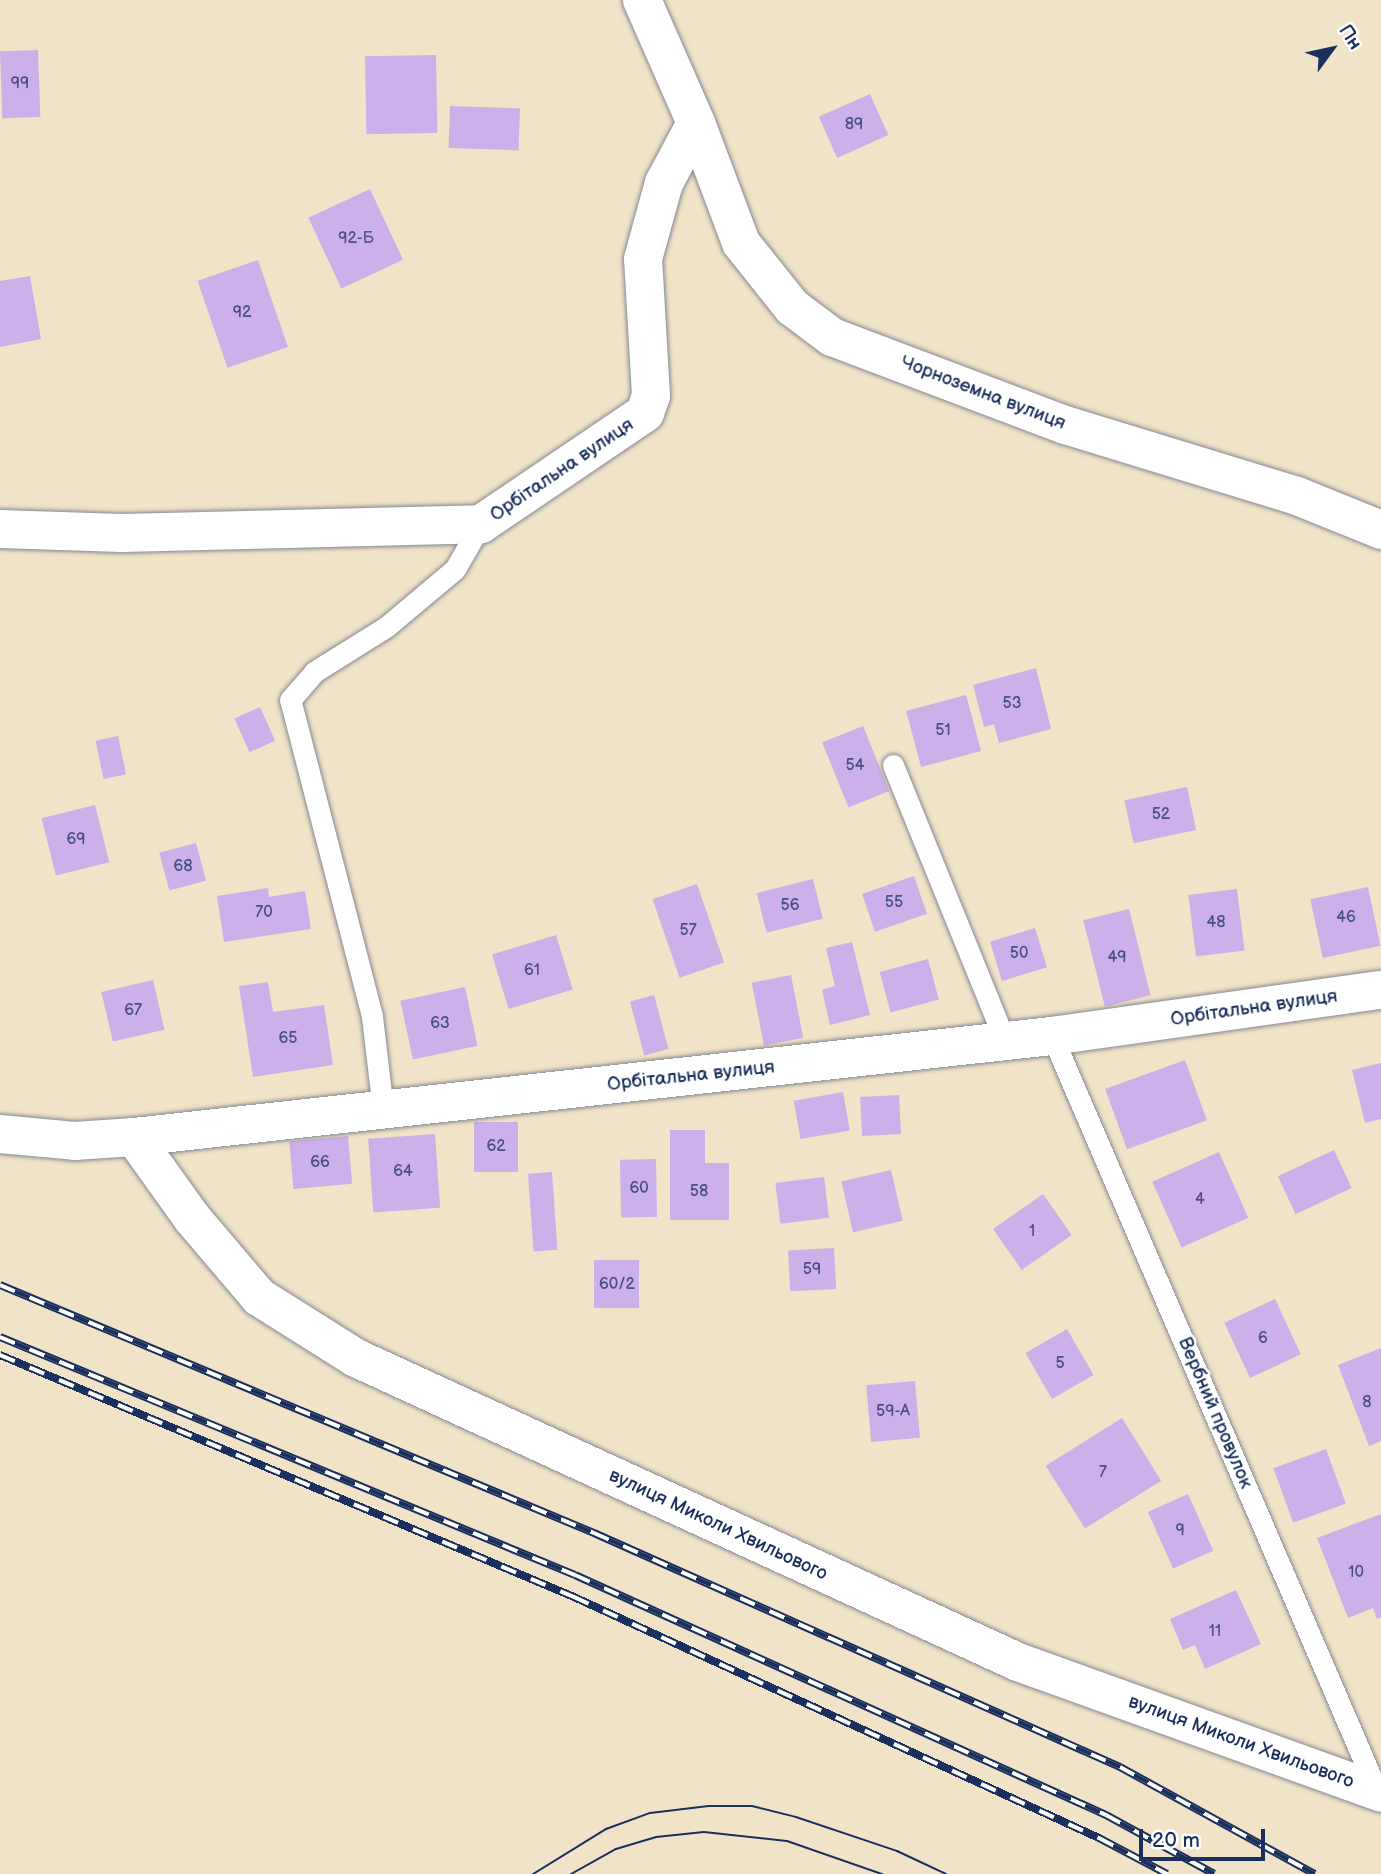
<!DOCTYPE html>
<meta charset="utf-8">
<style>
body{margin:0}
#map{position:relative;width:1381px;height:1874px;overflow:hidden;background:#f1e3c7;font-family:"Balsamiq Sans",sans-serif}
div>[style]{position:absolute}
.building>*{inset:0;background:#cdafe9;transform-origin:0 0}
.roads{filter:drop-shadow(0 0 2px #868992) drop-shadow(0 0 2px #868992)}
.service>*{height:21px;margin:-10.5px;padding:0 10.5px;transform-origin:10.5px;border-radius:10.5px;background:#fff}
.minor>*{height:38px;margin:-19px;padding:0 19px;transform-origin:19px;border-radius:19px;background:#fff}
.tram>*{height:2px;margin:-1px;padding:0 1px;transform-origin:1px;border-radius:1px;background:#1b2f5e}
.rail>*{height:8px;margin-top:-4px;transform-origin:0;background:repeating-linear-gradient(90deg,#fff 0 16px,#1b2f5e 0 32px);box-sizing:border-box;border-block:2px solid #1b2f5e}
span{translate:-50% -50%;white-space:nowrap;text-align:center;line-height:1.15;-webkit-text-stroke:5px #fff;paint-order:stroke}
.number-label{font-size:16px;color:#484f81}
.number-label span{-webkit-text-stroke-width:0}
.street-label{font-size:19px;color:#1b2f5e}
.north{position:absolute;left:1297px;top:14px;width:70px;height:70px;-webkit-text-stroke:5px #fff;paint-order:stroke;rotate:57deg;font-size:19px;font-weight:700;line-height:28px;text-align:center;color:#1b2f5e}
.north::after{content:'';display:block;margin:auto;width:24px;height:32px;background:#1b2f5e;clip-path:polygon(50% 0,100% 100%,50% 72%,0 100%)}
.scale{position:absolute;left:1139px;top:1829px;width:126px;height:32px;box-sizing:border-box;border:4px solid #1b2f5e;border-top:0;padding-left:9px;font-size:21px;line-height:24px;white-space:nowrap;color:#1b2f5e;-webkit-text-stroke:5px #fff;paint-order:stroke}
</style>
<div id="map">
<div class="building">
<i style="left:38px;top:50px;width:67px;height:38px;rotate:88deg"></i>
<i style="left:436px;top:55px;width:78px;height:71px;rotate:89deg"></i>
<i style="left:870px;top:94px;width:45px;height:56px;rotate:66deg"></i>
<i style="left:450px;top:106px;width:70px;height:42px;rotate:2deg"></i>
<i style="left:370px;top:189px;width:78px;height:68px;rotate:65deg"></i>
<i style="left:258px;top:260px;width:92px;height:64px;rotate:71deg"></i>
<i style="clip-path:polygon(30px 276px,41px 339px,0 347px,0 281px)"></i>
<i style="clip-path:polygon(1036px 668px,1051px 729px,999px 743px,994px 724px,984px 727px,973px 685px)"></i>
<i style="left:966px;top:695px;width:58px;height:62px;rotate:75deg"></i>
<i style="left:260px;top:707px;width:37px;height:28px;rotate:66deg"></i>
<i style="left:863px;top:726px;width:70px;height:44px;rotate:68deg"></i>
<i style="left:118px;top:736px;width:39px;height:23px;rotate:78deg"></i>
<i style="left:1187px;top:787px;width:44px;height:64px;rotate:78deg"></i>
<i style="left:95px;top:805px;width:59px;height:55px;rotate:76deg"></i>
<i style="left:196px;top:843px;width:39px;height:38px;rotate:75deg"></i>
<i style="left:914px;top:876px;width:40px;height:55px;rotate:71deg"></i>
<i style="left:813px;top:879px;width:41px;height:58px;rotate:76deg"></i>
<i style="left:697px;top:884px;width:83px;height:47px;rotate:71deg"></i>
<i style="left:1368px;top:887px;width:60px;height:59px;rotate:78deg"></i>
<i style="clip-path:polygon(268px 888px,269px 897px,305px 891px,311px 929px,224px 942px,217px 896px)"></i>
<i style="left:1237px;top:889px;width:62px;height:49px;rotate:83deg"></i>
<i style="left:1129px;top:909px;width:89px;height:47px;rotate:76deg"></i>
<i style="left:1035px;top:928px;width:41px;height:47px;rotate:73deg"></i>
<i style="left:556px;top:935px;width:57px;height:67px;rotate:73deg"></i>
<i style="clip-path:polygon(852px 942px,870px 1015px,830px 1025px,822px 990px,835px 986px,826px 948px)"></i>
<i style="left:928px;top:959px;width:42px;height:50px;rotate:75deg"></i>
<i style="left:791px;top:975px;width:64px;height:40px;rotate:79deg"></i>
<i style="left:153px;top:980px;width:51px;height:53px;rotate:77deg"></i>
<i style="clip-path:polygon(268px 982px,273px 1012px,324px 1005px,333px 1065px,253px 1077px,239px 986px)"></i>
<i style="left:465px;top:987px;width:60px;height:66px;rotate:78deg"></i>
<i style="left:654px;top:995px;width:56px;height:25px;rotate:75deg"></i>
<i style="left:1185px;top:1060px;width:64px;height:85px;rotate:70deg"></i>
<i style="clip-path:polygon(1381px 1063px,1381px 1119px,1365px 1123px,1352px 1070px)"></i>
<i style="left:843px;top:1092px;width:39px;height:50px;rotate:80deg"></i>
<i style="left:899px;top:1095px;width:39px;height:39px;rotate:87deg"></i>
<i style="left:474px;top:1122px;width:44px;height:50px"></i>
<i style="clip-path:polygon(670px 1130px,705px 1130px,705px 1163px,729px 1163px,729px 1220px,670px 1220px)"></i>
<i style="left:435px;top:1134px;width:74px;height:67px;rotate:86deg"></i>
<i style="left:348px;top:1136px;width:48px;height:59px;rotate:85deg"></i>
<i style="left:1334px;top:1150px;width:42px;height:62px;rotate:65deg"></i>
<i style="left:1219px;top:1152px;width:72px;height:73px;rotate:66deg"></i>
<i style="left:656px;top:1159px;width:58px;height:36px;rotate:89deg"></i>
<i style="left:891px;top:1170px;width:52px;height:51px;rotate:77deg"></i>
<i style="left:552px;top:1172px;width:78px;height:24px;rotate:86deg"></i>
<i style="left:824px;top:1177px;width:41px;height:49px;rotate:83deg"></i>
<i style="left:1043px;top:1194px;width:50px;height:61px;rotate:55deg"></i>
<i style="left:834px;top:1248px;width:41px;height:46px;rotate:87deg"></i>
<i style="left:639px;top:1260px;width:48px;height:45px;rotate:90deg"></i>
<i style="left:1275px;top:1299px;width:61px;height:56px;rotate:65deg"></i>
<i style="left:1067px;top:1329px;width:53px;height:48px;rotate:60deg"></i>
<i style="clip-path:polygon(1381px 1348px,1381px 1441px,1369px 1446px,1338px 1365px)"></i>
<i style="left:915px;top:1381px;width:57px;height:49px;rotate:85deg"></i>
<i style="left:1122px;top:1418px;width:74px;height:90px;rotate:58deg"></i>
<i style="left:1326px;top:1449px;width:58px;height:56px;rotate:70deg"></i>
<i style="left:1188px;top:1494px;width:62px;height:44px;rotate:66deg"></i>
<i style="clip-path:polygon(1381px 1514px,1381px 1617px,1377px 1619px,1373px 1608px,1348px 1618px,1317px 1538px)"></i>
<i style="clip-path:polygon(1236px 1590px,1261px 1644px,1205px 1669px,1195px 1645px,1183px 1650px,1170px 1619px)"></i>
</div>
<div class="roads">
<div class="service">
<i style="left:893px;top:765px;width:298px;rotate:67.9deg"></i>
<i style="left:1052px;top:1036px;width:822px;rotate:66.71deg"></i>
<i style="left:383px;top:1110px;width:95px;rotate:-96.7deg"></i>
<i style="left:372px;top:1016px;width:326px;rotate:-104.5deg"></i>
<i style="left:290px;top:700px;width:37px;rotate:-49deg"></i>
<i style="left:314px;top:672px;width:85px;rotate:-32deg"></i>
<i style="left:386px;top:627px;width:90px;rotate:-40deg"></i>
<i style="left:455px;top:569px;width:52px;rotate:-60deg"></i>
</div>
<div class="minor">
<i style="left:642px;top:0;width:134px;rotate:66.3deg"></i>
<i style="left:696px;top:123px;width:128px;rotate:69.4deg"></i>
<i style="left:741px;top:243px;width:82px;rotate:51.4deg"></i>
<i style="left:792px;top:307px;width:50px;rotate:36.9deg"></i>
<i style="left:832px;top:337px;width:249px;rotate:20.7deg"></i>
<i style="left:1065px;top:425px;width:243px;rotate:17deg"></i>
<i style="left:1297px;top:496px;width:91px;rotate:22deg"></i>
<i style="left:0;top:529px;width:122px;rotate:1.9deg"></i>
<i style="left:122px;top:533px;width:359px;rotate:-1.4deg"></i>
<i style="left:481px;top:524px;width:198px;rotate:-34.1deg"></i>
<i style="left:645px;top:413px;width:18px;rotate:-71deg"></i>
<i style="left:651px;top:396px;width:137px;rotate:-93.3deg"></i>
<i style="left:643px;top:259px;width:79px;rotate:-74.6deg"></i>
<i style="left:664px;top:183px;width:68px;rotate:-61.9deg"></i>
<i style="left:0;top:1134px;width:75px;rotate:5.3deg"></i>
<i style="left:75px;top:1141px;width:59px;rotate:-3.9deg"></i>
<i style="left:134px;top:1137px;width:924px;rotate:-6.28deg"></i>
<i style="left:1052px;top:1036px;width:332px;rotate:-8deg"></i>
<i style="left:134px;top:1137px;width:100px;rotate:54.4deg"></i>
<i style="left:192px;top:1218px;width:104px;rotate:49.7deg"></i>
<i style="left:259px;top:1297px;width:115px;rotate:32.2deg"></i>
<i style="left:356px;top:1358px;width:728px;rotate:24.67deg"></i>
<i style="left:1018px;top:1662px;width:386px;rotate:19.8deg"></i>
</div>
</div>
<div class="tram">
<i style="left:533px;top:1874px;width:86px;rotate:-31.7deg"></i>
<i style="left:606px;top:1829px;width:47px;rotate:-20deg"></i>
<i style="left:650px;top:1813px;width:59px;rotate:-6.8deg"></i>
<i style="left:709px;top:1806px;width:43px"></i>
<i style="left:752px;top:1806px;width:45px;rotate:14deg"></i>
<i style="left:796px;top:1817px;width:107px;rotate:18.6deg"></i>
<i style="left:897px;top:1851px;width:54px;rotate:25.1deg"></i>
<i style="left:571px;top:1874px;width:51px;rotate:-29.1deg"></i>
<i style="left:616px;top:1849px;width:42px;rotate:-16.7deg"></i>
<i style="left:656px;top:1837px;width:48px;rotate:-5.9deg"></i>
<i style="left:704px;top:1832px;width:83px;rotate:6.2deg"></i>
<i style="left:787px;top:1841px;width:101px;rotate:19.2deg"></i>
</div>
<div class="rail">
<i style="left:0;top:1285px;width:644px;rotate:22.66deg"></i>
<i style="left:594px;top:1533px;width:576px;rotate:23.98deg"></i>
<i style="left:1120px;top:1767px;width:222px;rotate:28.8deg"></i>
<i style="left:0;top:1337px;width:622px;rotate:22.49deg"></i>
<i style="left:575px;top:1575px;width:583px;rotate:24.32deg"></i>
<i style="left:1106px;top:1815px;width:123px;rotate:28.6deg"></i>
<i style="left:0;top:1355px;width:623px;rotate:22.86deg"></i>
<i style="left:574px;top:1597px;width:578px;rotate:24.66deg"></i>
<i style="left:1099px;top:1838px;width:77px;rotate:27.9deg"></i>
</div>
<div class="number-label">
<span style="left:20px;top:84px">99</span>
<span style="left:854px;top:125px">89</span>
<span style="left:356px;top:239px">92-Б</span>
<span style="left:242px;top:313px">92</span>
<span style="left:1012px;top:704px">53</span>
<span style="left:943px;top:731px">51</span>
<span style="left:855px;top:766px">54</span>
<span style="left:1161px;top:815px">52</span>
<span style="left:76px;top:840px">69</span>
<span style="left:183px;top:867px">68</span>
<span style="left:894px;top:903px">55</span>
<span style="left:790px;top:906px">56</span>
<span style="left:264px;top:913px">70</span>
<span style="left:1346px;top:918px">46</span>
<span style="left:1216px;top:923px">48</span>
<span style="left:688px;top:931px">57</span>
<span style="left:1019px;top:954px">50</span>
<span style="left:1117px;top:958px">49</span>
<span style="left:532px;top:971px">61</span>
<span style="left:133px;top:1011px">67</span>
<span style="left:440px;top:1024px">63</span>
<span style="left:288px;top:1039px">65</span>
<span style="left:496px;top:1147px">62</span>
<span style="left:320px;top:1163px">66</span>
<span style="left:403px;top:1172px">64</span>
<span style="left:639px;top:1189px">60</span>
<span style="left:699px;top:1192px">58</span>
<span style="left:1200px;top:1200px">4</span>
<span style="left:1032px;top:1232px">1</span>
<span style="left:812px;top:1270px">59</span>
<span style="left:617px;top:1285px">60/2</span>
<span style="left:1263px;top:1339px">6</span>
<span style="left:1060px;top:1364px">5</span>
<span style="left:1367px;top:1403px">8</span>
<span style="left:893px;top:1412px">59-А</span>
<span style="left:1103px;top:1473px">7</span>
<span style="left:1180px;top:1531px">9</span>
<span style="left:1356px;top:1573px">10</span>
<span style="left:1215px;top:1632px">11</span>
</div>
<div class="street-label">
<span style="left:983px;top:393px;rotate:21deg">Чорноземна вулиця</span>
<span style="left:562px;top:470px;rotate:-34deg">Орбітальна вулиця</span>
<span style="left:1254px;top:1008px;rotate:-8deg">Орбітальна вулиця</span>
<span style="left:691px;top:1076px;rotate:-6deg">Орбітальна вулиця</span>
<span style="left:1215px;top:1413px;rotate:67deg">Вербний провулок</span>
<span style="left:718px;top:1525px;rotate:25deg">вулиця Миколи Хвильового</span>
<span style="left:1241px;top:1742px;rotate:20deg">вулиця Миколи Хвильового</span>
</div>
<div class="north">Пн</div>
<div class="scale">20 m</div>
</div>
